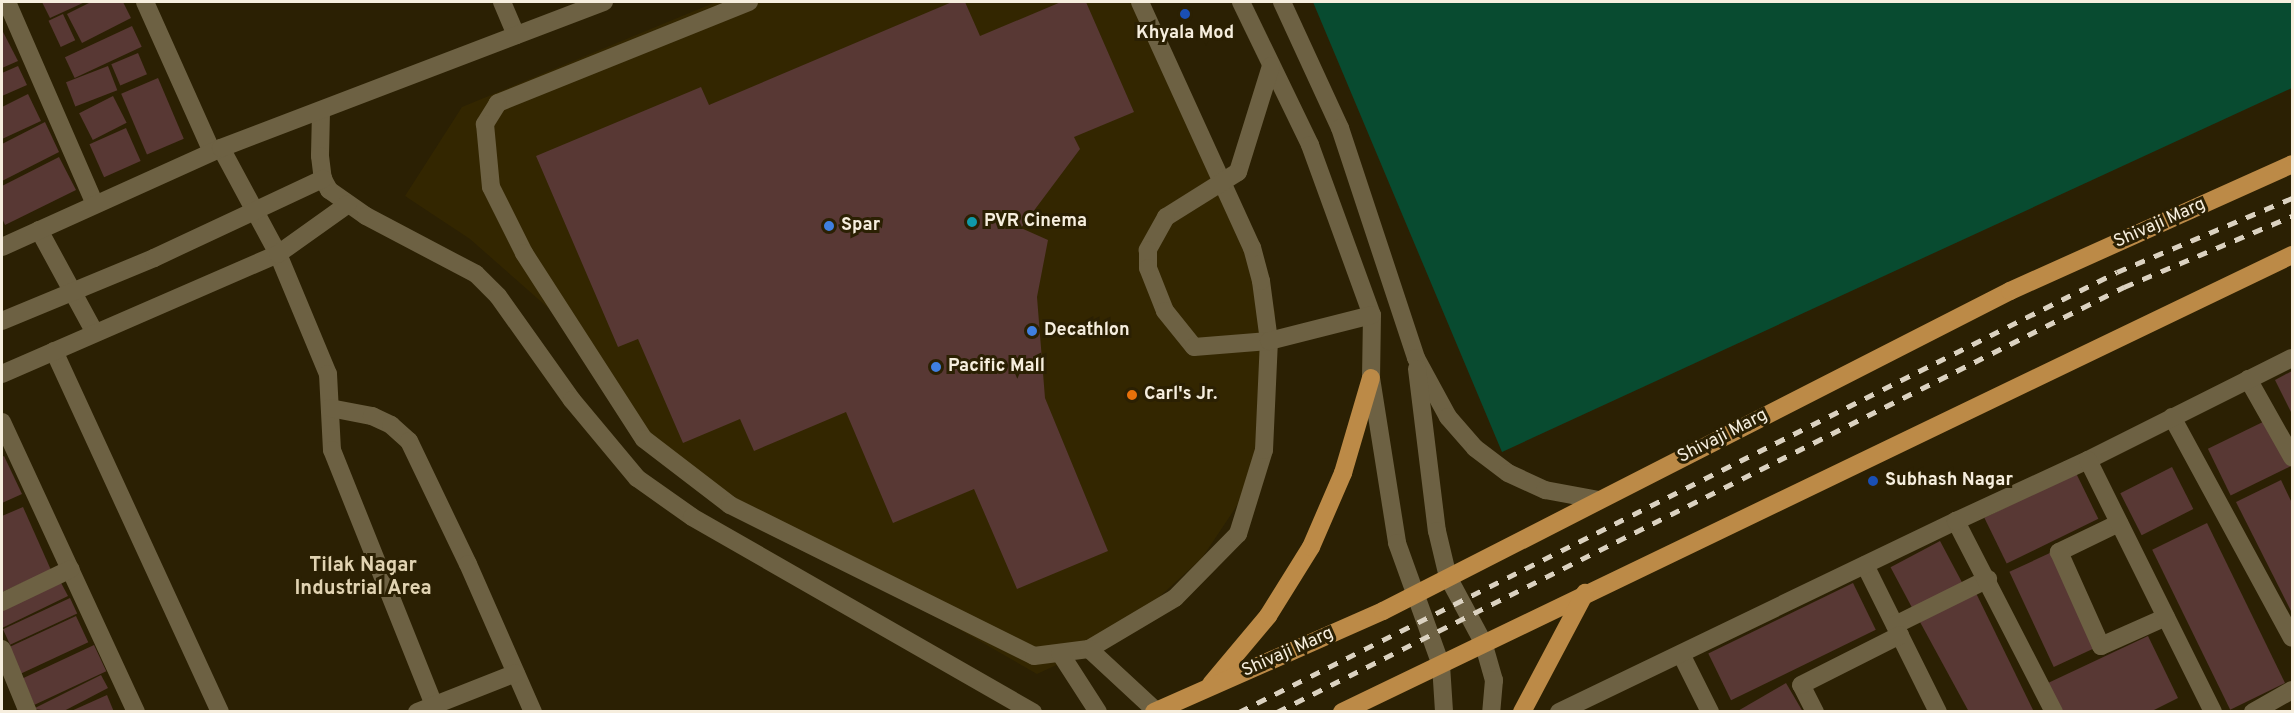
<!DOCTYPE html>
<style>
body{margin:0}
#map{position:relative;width:2294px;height:713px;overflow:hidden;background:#2b2003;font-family:Overpass,sans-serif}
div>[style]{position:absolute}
.built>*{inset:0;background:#332600}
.green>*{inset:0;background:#084b30}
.building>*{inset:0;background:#583834;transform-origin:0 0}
.minor>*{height:18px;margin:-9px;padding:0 9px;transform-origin:9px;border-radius:9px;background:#6d6143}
.major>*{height:18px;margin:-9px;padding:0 9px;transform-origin:9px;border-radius:9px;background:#bc8a47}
.rail>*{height:4.5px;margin-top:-2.25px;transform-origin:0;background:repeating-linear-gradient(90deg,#dbd2c1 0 10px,transparent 0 20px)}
.dots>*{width:16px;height:16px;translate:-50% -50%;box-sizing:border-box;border:3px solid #2b2003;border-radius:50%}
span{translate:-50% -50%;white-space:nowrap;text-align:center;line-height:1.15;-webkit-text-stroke:6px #2b2003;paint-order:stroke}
.poi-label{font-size:18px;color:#f6eede;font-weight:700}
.left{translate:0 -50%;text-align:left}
.street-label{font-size:18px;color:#f6eede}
.neighbourhood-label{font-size:20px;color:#e1d3b2;font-weight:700}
.frame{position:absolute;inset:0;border:3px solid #f6eede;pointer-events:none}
</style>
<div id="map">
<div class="built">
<i style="clip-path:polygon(716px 2px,1148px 2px,1275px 311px,1275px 400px,1256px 477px,1202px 558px,1113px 639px,1037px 674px,735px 501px,626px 424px,579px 335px,470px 239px,405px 196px,462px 107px)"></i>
</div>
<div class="green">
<i style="clip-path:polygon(1313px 2px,2292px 2px,2292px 88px,1502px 452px)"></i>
</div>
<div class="building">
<i style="clip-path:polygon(42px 2px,85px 2px,50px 18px)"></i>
<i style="clip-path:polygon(91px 2px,123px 2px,131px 18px,82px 43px,67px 14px)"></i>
<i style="clip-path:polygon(952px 2px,965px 2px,980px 36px,1061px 2px,1086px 2px,1134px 112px,1074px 137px,1080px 149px,1021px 228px,1048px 240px,1037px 297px,1045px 398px,1108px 551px,1017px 589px,974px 489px,893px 523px,846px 412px,754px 451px,740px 419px,683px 443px,638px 339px,618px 347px,536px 156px,701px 87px,709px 105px)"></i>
<i style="left:63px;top:14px;width:29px;height:16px;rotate:65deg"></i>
<i style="left:132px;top:26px;width:23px;height:74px;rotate:65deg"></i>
<i style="clip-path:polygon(2px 30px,18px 61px,2px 68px)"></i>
<i style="left:138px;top:53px;width:23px;height:29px;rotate:67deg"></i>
<i style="clip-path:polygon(18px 66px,27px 85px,2px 96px,2px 73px)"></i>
<i style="left:108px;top:66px;width:26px;height:45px;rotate:69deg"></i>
<i style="left:158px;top:78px;width:66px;height:40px;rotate:67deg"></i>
<i style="clip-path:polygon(28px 94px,41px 121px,2px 139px,2px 107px)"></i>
<i style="left:113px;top:96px;width:30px;height:38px;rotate:63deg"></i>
<i style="clip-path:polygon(45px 122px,59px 152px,2px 181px,2px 144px)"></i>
<i style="left:126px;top:128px;width:36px;height:40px;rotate:66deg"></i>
<i style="clip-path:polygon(59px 157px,76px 190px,5px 225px,2px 218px,2px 186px)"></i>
<i style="clip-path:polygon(2292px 371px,2292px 414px,2275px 380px)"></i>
<i style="left:2269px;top:419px;width:52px;height:68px;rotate:64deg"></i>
<i style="clip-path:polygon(4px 456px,22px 494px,2px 503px,2px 457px)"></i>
<i style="left:2172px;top:467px;width:47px;height:58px;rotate:63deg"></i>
<i style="left:2076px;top:473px;width:51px;height:102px;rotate:64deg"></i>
<i style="clip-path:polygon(2281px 480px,2292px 503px,2292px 613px,2236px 502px)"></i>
<i style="clip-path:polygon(23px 507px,51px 570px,2px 592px,2px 516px)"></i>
<i style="left:2207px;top:523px;width:178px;height:61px;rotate:64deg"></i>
<i style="left:1940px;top:541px;width:47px;height:56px;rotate:62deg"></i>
<i style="left:2052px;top:552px;width:105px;height:47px;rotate:65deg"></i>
<i style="clip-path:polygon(59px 579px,68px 596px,2px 628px,2px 607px)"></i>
<i style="left:1853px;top:583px;width:52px;height:161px;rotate:64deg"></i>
<i style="clip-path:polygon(1975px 591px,2034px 712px,1969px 712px,1920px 622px)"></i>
<i style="left:70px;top:598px;width:17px;height:74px;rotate:65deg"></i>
<i style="left:76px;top:616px;width:29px;height:77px;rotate:65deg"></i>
<i style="clip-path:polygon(2148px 636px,2178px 698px,2150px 712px,2061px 712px,2048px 683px)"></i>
<i style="left:94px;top:645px;width:29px;height:79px;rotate:65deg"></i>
<i style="clip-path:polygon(101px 675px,108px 688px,62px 712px,33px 709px)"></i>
<i style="clip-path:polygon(1786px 683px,1803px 712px,1736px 712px)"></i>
<i style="clip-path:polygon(107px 695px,114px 712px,69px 712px)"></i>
</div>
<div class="minor">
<i style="left:7px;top:2px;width:220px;rotate:66.5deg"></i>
<i style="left:145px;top:2px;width:164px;rotate:65.9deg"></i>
<i style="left:502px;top:2px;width:36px;rotate:67deg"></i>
<i style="left:749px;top:2px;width:271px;rotate:158.1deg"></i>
<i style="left:498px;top:103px;width:25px;rotate:122deg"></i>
<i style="left:485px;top:124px;width:63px;rotate:84.6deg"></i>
<i style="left:491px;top:187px;width:74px;rotate:63.4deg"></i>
<i style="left:524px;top:253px;width:221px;rotate:57.2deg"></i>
<i style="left:644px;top:439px;width:108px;rotate:37.5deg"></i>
<i style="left:730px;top:505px;width:339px;rotate:26.4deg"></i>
<i style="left:1034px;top:656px;width:55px;rotate:-7.3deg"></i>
<i style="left:1089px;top:649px;width:100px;rotate:-30.7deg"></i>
<i style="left:1175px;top:598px;width:90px;rotate:-45.5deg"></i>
<i style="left:1238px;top:534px;width:88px;rotate:-72.8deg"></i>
<i style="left:1264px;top:450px;width:109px;rotate:-87.4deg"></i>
<i style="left:1269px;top:341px;width:61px;rotate:-97.6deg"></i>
<i style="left:1261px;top:281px;width:34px;rotate:-105deg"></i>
<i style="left:1252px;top:248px;width:270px;rotate:-114.5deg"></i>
<i style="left:1241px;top:2px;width:159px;rotate:64.2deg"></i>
<i style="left:1310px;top:145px;width:181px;rotate:70deg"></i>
<i style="left:1372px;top:315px;width:63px;rotate:90.9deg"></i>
<i style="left:1371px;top:378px;width:167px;rotate:81deg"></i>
<i style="left:1397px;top:543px;width:130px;rotate:70.2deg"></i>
<i style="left:1441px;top:665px;width:47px;rotate:86.3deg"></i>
<i style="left:1282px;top:2px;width:139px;rotate:65.3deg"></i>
<i style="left:1340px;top:128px;width:242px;rotate:71.7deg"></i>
<i style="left:1416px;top:358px;width:67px;rotate:61.5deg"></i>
<i style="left:1448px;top:417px;width:41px;rotate:48.9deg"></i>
<i style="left:1475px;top:448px;width:41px;rotate:37.1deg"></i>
<i style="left:1508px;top:473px;width:41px;rotate:24.7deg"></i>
<i style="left:1545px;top:490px;width:55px;rotate:10.5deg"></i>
<i style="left:1271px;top:66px;width:111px;rotate:107.3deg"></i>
<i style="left:1238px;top:172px;width:85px;rotate:148deg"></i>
<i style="left:1166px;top:217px;width:38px;rotate:119deg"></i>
<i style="left:1148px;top:250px;width:18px;rotate:90deg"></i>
<i style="left:1148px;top:268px;width:46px;rotate:68.4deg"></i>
<i style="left:1165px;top:311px;width:46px;rotate:51.1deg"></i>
<i style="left:1194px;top:347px;width:75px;rotate:-4.6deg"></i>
<i style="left:1269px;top:341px;width:106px;rotate:-14.2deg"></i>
<i style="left:321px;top:111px;width:45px;rotate:91.3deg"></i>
<i style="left:320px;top:156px;width:23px;rotate:83deg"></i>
<i style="left:323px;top:179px;width:13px;rotate:61deg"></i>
<i style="left:329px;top:190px;width:45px;rotate:35.1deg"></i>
<i style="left:366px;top:216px;width:124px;rotate:27.8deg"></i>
<i style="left:476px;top:274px;width:31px;rotate:45deg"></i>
<i style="left:498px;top:296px;width:128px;rotate:54.6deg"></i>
<i style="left:572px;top:400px;width:102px;rotate:50.2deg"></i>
<i style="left:637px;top:478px;width:67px;rotate:35.3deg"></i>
<i style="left:692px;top:517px;width:393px;rotate:29.8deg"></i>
<i style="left:221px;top:148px;width:120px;rotate:61.7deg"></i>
<i style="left:278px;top:254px;width:130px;rotate:67.4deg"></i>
<i style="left:328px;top:374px;width:76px;rotate:87deg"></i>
<i style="left:332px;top:450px;width:282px;rotate:68.2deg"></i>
<i style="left:39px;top:230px;width:117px;rotate:61.5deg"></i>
<i style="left:2px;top:247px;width:240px;rotate:-24.3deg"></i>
<i style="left:221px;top:148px;width:410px;rotate:-20.9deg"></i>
<i style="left:2px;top:321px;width:165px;rotate:-22.5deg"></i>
<i style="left:154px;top:258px;width:187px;rotate:-25.1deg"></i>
<i style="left:54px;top:351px;width:397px;rotate:65.3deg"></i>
<i style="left:1417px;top:369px;width:163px;rotate:83deg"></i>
<i style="left:1437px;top:531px;width:47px;rotate:76.6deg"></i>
<i style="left:1448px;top:577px;width:74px;rotate:61.7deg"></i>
<i style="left:1483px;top:642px;width:40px;rotate:74deg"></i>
<i style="left:1494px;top:680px;width:32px;rotate:95deg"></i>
<i style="left:2px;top:374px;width:301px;rotate:-23.5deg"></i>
<i style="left:278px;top:254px;width:86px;rotate:-35.5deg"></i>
<i style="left:2248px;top:379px;width:90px;rotate:60.6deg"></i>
<i style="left:330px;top:408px;width:43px;rotate:10.8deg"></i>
<i style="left:372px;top:416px;width:21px;rotate:25deg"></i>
<i style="left:391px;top:425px;width:24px;rotate:42deg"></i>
<i style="left:409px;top:441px;width:136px;rotate:64.4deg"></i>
<i style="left:468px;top:564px;width:162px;rotate:66.3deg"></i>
<i style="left:2172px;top:417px;width:251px;rotate:61.5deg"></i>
<i style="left:2px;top:422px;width:319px;rotate:65.2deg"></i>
<i style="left:2088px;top:460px;width:228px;rotate:-26.6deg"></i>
<i style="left:2119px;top:523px;width:67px;rotate:154.2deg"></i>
<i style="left:2059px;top:552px;width:103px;rotate:65.9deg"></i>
<i style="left:2101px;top:646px;width:71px;rotate:-24deg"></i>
<i style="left:1865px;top:565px;width:164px;rotate:63.6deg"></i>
<i style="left:2px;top:602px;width:76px;rotate:-25.6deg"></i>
<i style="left:1895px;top:625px;width:104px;rotate:-26.3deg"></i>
<i style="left:2px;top:649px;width:68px;rotate:67.6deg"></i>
<i style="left:1089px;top:649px;width:91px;rotate:42.8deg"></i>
<i style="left:1060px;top:653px;width:70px;rotate:57.2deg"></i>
<i style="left:1681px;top:654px;width:65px;rotate:63.4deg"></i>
<i style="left:417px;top:712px;width:106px;rotate:-21.5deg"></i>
<i style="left:1559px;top:712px;width:441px;rotate:-25.7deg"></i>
<i style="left:1815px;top:712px;width:30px;rotate:-117deg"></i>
<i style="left:1801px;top:685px;width:111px;rotate:-26.8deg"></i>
<i style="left:2054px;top:712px;width:215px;rotate:-117.2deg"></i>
<i style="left:1956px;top:521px;width:145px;rotate:-24.8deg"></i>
<i style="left:2088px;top:460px;width:281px;rotate:63.6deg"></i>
<i style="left:2253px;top:712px;width:45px;rotate:-29.4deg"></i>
</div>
<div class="major">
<i style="left:1211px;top:684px;width:89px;rotate:-50deg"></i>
<i style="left:1268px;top:616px;width:81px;rotate:-58.1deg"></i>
<i style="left:1311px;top:547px;width:81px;rotate:-66.6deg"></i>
<i style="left:1343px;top:473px;width:99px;rotate:-73.6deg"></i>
<i style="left:1154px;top:712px;width:250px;rotate:-23.8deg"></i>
<i style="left:1383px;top:611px;width:704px;rotate:-27.04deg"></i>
<i style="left:2010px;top:291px;width:309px;rotate:-24.2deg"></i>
<i style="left:1342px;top:712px;width:1054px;rotate:-25.69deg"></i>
<i style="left:1522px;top:712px;width:135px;rotate:-62.1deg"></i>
</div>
<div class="rail">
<i style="left:1239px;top:712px;width:982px;rotate:-26.62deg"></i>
<i style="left:2117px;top:272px;width:190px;rotate:-22.9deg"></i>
<i style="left:1277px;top:712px;width:948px;rotate:-26.65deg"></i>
<i style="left:2124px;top:287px;width:182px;rotate:-22.9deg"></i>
</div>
<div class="dots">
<i style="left:1185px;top:14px;background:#1a4fb4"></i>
<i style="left:972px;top:222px;background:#0f9aa8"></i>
<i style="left:829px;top:226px;background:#3f7fe0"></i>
<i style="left:1032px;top:331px;background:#3f7fe0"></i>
<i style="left:936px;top:367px;background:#3f7fe0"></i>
<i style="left:1132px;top:395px;background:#e8710a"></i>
<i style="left:1873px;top:481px;background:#1a4fb4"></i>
</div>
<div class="poi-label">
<span style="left:1185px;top:34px">Khyala Mod</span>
<span class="left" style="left:984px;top:222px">PVR Cinema</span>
<span class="left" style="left:841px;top:226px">Spar</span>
<span class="left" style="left:1044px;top:331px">Decathlon</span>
<span class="left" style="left:948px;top:367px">Pacific Mall</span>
<span class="left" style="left:1144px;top:395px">Carl's Jr.</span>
<span class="left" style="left:1885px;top:481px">Subhash Nagar</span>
</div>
<div class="street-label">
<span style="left:2160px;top:224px;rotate:-24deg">Shivaji Marg</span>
<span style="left:1723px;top:437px;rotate:-27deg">Shivaji Marg</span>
<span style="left:1288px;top:653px;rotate:-24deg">Shivaji Marg</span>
</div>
<div class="neighbourhood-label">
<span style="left:363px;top:578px">Tilak Nagar<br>Industrial Area</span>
</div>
<div class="frame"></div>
</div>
